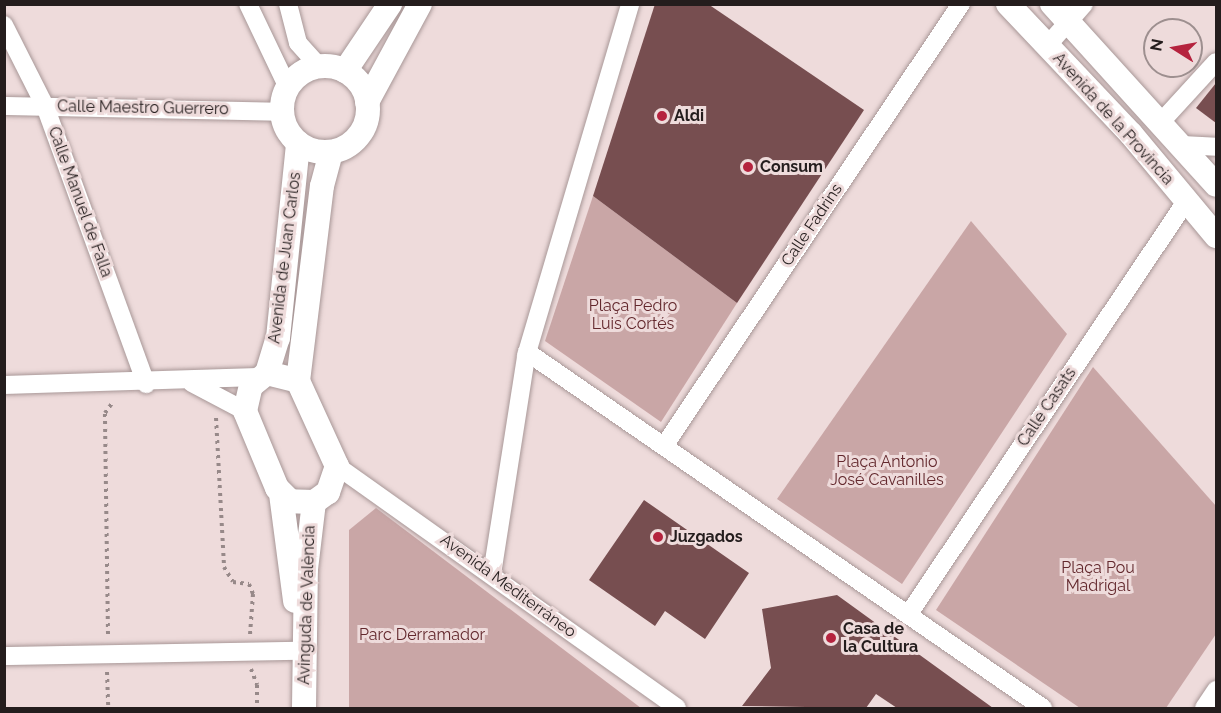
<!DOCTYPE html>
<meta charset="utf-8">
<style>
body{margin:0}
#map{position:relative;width:1221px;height:713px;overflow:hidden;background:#eedbdb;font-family:Raleway,sans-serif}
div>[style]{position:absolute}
.green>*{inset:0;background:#c9a6a6}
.building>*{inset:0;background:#774e50}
.path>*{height:4px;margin-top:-2px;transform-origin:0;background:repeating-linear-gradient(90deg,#978989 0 3px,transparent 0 7.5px)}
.roads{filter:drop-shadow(0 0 2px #a89797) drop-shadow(0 0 2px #a89797)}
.street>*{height:18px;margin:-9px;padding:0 9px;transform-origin:9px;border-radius:9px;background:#fff}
.secondary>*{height:24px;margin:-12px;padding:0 12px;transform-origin:12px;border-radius:12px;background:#fff}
.secondary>.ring{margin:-12px;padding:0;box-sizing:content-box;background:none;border:24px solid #fff;border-radius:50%}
.dots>*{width:16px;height:16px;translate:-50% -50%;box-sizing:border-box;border:3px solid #eedbdb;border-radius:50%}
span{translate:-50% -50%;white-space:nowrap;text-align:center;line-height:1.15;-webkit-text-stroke:6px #eedbdb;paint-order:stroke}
.street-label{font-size:16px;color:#241d1d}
.poi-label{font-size:16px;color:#241d1d;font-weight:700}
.left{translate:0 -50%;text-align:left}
.park-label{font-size:16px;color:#63282d}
.frame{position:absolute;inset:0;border:6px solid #241d1d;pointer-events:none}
.north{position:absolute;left:1143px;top:18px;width:60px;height:60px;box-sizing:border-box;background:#eedbdb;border:2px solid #9d8f8f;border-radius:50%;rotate:281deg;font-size:16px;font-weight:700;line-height:24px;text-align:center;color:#241d1d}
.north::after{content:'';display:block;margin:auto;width:21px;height:27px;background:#b5233e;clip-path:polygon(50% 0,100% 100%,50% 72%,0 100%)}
</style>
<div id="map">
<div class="green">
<i style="clip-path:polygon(593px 196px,737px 303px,661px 422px,545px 341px)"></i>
<i style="clip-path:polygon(971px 221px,1067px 334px,902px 584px,777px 499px)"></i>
<i style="clip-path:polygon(1093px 367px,1216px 506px,1216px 634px,1166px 708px,1080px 708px,936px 610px)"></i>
<i style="clip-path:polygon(376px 508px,641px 708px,349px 708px,349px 530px)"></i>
</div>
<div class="building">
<i style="clip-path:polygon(655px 4px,708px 4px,864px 110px,737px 303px,593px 196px)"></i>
<i style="clip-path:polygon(1216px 83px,1216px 123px,1196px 108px)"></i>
<i style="clip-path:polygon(644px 500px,749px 573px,705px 639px,665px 611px,655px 626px,589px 580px)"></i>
<i style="clip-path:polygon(837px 595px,993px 708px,897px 708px,876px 694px,866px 708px,742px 706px,771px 668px,762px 609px)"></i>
</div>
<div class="path">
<i style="left:216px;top:418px;width:149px;rotate:86.9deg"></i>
<i style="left:224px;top:567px;width:17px;rotate:59deg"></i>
<i style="left:233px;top:582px;width:16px;rotate:7deg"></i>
<i style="left:249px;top:584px;width:11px;rotate:68deg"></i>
<i style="left:253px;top:594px;width:41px;rotate:94.2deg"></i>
<i style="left:108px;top:634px;width:221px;rotate:-90.8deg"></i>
<i style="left:105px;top:413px;width:14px;rotate:-54deg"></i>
<i style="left:251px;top:669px;width:17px;rotate:69deg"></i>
<i style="left:257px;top:685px;width:23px;rotate:90deg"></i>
<i style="left:107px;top:672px;width:36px;rotate:88deg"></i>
</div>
<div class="roads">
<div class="street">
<i style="left:248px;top:4px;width:93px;rotate:64.5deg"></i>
<i style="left:288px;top:4px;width:40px;rotate:75.6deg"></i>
<i style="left:298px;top:43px;width:31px;rotate:48deg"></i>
<i style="left:4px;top:25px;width:91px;rotate:63.2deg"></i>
<i style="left:45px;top:106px;width:296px;rotate:70deg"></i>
<i style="left:1047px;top:46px;width:56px;rotate:-48.6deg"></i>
<i style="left:4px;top:106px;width:277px;rotate:1.2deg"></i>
<i style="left:1161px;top:122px;width:81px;rotate:-47.5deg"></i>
<i style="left:1182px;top:145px;width:34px;rotate:3deg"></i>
<i style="left:527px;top:352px;width:627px;rotate:34.6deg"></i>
<i style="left:192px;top:383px;width:60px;rotate:27.8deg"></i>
<i style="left:4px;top:385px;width:254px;rotate:-1.8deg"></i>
<i style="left:664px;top:446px;width:533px;rotate:-56.1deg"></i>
<i style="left:337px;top:466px;width:417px;rotate:35.4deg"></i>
<i style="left:492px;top:574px;width:221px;rotate:-81.1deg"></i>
<i style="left:526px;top:356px;width:367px;rotate:-73.5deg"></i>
<i style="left:908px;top:615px;width:500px;rotate:-56.09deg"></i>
<i style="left:4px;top:656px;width:300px;rotate:-1deg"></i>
<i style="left:1204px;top:708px;width:22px;rotate:-56deg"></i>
</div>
<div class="secondary">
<i style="left:1008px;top:4px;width:179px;rotate:46.6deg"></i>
<i style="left:1131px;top:134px;width:133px;rotate:50.2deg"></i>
<i style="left:1052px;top:4px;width:244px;rotate:47.8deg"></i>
<i class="ring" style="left:282px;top:66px;width:62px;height:62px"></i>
<i style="left:345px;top:71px;width:81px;rotate:-56.1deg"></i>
<i style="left:367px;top:102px;width:111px;rotate:-61.6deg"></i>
<i style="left:267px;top:373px;width:32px;rotate:14deg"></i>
<i style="left:298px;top:381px;width:94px;rotate:65.4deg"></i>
<i style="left:337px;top:466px;width:28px;rotate:109deg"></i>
<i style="left:328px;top:492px;width:17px;rotate:144deg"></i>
<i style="left:314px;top:502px;width:24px;rotate:-178deg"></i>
<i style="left:290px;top:501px;width:18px;rotate:-135deg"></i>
<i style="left:277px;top:488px;width:83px;rotate:-112.6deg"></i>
<i style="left:245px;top:411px;width:26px;rotate:-77deg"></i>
<i style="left:251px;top:386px;width:21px;rotate:-39deg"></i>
<i style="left:267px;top:373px;width:37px;rotate:-73deg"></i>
<i style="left:278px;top:338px;width:196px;rotate:-84.1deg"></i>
<i style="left:298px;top:381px;width:196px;rotate:-83deg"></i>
<i style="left:322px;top:186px;width:35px;rotate:-75deg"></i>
<i style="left:281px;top:494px;width:108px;rotate:82.5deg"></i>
<i style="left:304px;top:708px;width:139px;rotate:-89.2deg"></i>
<i style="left:306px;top:569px;width:67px;rotate:-83.2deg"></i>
</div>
</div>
<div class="dots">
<i style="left:662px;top:116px;background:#b5233e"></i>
<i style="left:748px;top:167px;background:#b5233e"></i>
<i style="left:658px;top:537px;background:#b5233e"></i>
<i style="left:831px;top:638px;background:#b5233e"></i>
</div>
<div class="street-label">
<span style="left:143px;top:108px;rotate:1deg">Calle Maestro Guerrero</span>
<span style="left:1113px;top:119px;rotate:48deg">Avenida de la Provincia</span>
<span style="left:80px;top:202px;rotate:70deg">Calle Manuel de Falla</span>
<span style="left:812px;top:225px;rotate:-56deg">Calle Fadrins</span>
<span style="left:285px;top:258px;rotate:-83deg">Avenida de Juan Carlos</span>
<span style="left:1047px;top:407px;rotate:-56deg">Calle Casats</span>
<span style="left:508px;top:586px;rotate:36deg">Avenida Mediterráneo</span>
<span style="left:307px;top:605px;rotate:-88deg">Avinguda de València</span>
</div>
<div class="poi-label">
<span class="left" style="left:674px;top:116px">Aldi</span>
<span class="left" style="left:760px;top:167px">Consum</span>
<span class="left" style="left:670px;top:537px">Juzgados</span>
<span class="left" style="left:843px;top:638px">Casa de<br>la Cultura</span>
</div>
<div class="park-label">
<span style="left:633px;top:315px">Plaça Pedro<br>Luis Cortés</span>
<span style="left:887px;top:471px">Plaça Antonio<br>José Cavanilles</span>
<span style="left:1098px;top:577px">Plaça Pou<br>Madrigal</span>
<span style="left:422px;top:635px">Parc Derramador</span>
</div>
<div class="frame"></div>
<div class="north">N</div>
</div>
